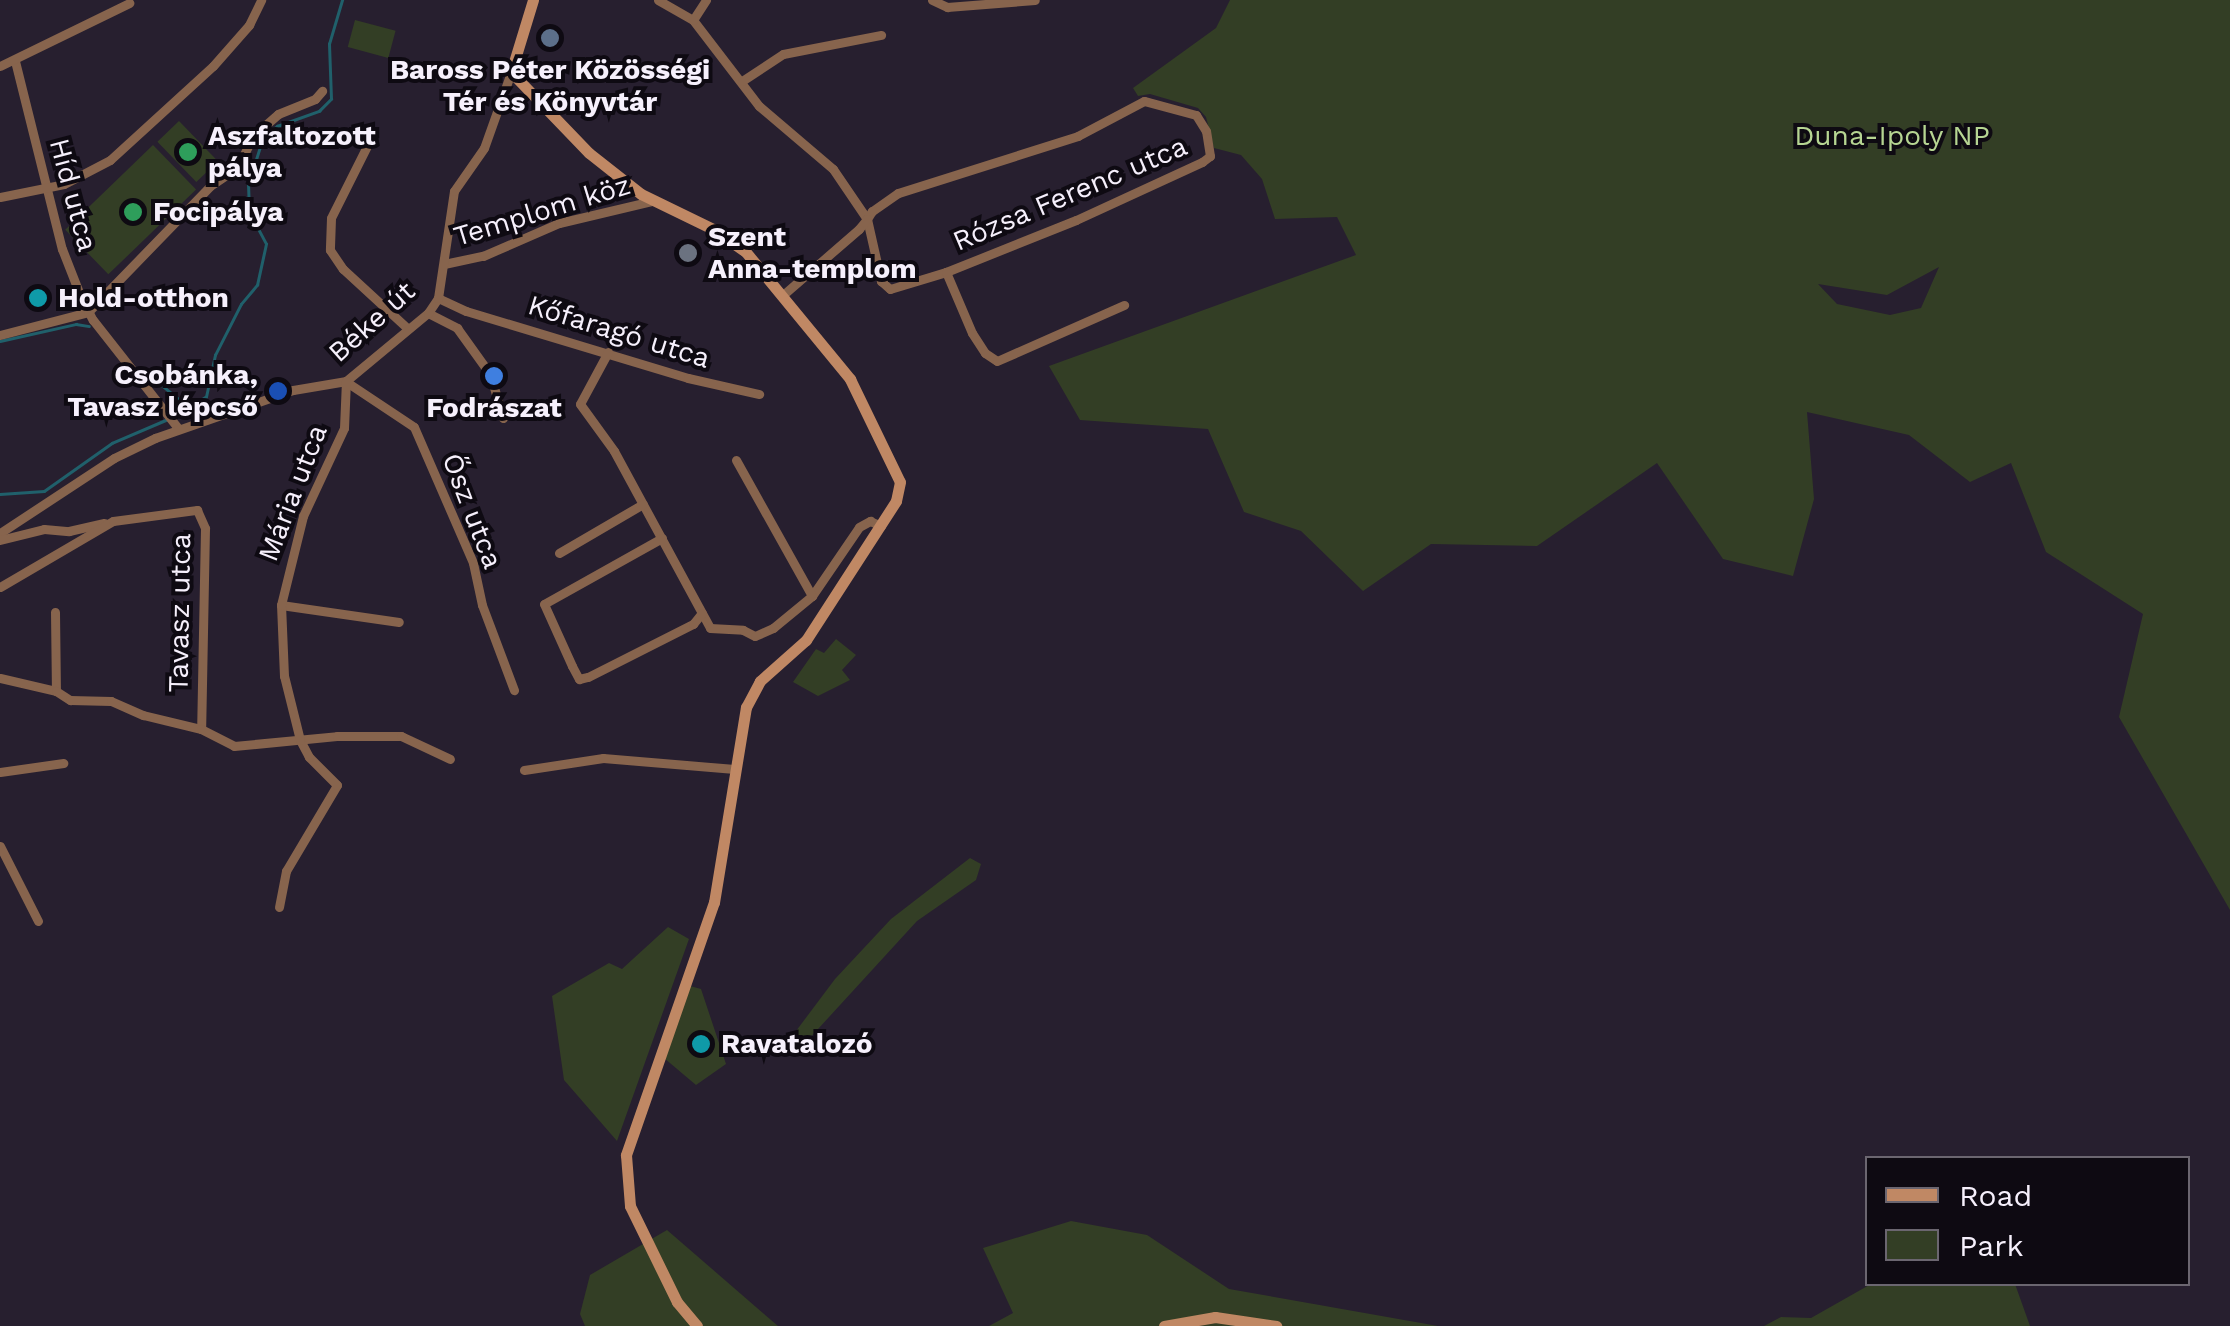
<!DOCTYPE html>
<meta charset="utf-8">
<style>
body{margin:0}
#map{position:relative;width:2230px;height:1326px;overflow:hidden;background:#271f2f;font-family:"Work Sans",sans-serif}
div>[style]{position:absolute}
.green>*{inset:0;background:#333e25;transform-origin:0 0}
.stream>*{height:2.5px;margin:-1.25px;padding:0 1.25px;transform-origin:1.25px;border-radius:1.25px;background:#20606b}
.minor>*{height:9px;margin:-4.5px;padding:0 4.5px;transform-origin:4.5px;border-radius:4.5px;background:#87644d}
.secondary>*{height:11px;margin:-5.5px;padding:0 5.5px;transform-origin:5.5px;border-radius:5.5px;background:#c08864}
.dots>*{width:28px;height:28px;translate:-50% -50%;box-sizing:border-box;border:5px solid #0e0a12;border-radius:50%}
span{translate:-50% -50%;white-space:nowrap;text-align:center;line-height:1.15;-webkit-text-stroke:8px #0e0a12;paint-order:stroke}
.poi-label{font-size:28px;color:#f6f0fc;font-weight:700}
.left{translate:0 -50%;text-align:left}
.right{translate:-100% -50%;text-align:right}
.park-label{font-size:28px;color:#b6d592}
.street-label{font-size:28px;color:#f6f0fc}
.legend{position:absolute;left:1865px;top:1156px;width:325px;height:130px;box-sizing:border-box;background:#0e0a12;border:2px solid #6b6670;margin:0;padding:12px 18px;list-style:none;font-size:30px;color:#f6f0fc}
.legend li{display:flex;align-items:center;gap:20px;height:50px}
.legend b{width:50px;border:2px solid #6b6670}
</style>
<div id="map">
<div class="green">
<i style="clip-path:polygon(evenodd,1230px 0,2230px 0,2230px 910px,2119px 717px,2143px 614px,2046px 552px,2011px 463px,1970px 482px,1909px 435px,1807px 412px,1814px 499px,1793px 576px,1723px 559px,1657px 463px,1537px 546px,1431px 544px,1363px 591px,1301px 531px,1244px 512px,1208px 429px,1080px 420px,1049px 366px,1356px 255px,1337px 217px,1275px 219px,1262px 179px,1241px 155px,1214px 148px,1206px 117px,1198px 108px,1150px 94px,1138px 96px,1133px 88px,1216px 28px,1230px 0,1939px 267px,1921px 308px,1890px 315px,1837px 304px,1818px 284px,1887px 295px,1939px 267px)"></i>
<i style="left:355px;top:20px;width:42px;height:28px;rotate:15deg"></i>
<i style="left:179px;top:121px;width:56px;height:30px;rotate:46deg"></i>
<i style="left:153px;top:145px;width:62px;height:122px;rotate:46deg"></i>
<i style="clip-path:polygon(836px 639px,856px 655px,842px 670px,850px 680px,818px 696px,793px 682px,816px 649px,824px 653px)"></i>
<i style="clip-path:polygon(970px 858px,981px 864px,976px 880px,917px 921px,797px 1052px,784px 1047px,835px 979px,891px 919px)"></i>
<i style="clip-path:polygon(668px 927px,689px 939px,617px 1141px,564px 1080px,552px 996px,609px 963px,622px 969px)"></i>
<i style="clip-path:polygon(690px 986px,701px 989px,726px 1064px,696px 1085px,664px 1058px)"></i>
<i style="clip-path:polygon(1071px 1221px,1147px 1235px,1229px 1289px,1438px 1326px,989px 1326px,1013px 1313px,983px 1248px)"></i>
<i style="clip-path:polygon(667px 1230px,778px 1326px,585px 1326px,580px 1314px,590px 1275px)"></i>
<i style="clip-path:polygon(1871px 1284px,2015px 1284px,2030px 1326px,1764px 1326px,1781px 1317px,1811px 1318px)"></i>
</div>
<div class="stream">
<i style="left:0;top:341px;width:78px;rotate:-12.6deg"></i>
<i style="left:76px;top:324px;width:13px;rotate:9deg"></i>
<i style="left:142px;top:369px;width:63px;rotate:39.2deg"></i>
<i style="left:175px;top:416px;width:36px;rotate:-32deg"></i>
<i style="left:206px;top:397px;width:43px;rotate:-77.9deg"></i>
<i style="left:215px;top:355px;width:57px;rotate:-63deg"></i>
<i style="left:241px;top:304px;width:25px;rotate:-50deg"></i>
<i style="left:257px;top:285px;width:42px;rotate:-77.6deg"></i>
<i style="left:266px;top:244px;width:36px;rotate:-118deg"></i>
<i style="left:249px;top:212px;width:27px;rotate:-92deg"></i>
<i style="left:248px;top:185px;width:50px;rotate:-72.6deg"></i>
<i style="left:263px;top:137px;width:18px;rotate:-38deg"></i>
<i style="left:277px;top:126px;width:45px;rotate:-19.7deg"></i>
<i style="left:319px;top:111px;width:17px;rotate:-45deg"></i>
<i style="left:331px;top:99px;width:55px;rotate:-92.1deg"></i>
<i style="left:329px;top:44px;width:46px;rotate:-73.5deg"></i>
<i style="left:0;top:494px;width:44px;rotate:-3.9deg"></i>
<i style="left:44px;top:491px;width:83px;rotate:-35.2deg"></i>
<i style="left:112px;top:443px;width:61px;rotate:-23.2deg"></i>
</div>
<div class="minor">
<i style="left:658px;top:0;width:40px;rotate:29.7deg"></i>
<i style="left:693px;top:20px;width:108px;rotate:52.5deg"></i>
<i style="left:759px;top:106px;width:97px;rotate:40.4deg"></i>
<i style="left:833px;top:169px;width:60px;rotate:55.8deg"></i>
<i style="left:867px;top:219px;width:64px;rotate:77.3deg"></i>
<i style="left:881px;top:281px;width:12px;rotate:42deg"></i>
<i style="left:890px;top:289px;width:59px;rotate:-16.9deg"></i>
<i style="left:946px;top:272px;width:140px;rotate:-21.8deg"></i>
<i style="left:1076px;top:220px;width:139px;rotate:-24.7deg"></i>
<i style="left:1202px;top:162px;width:10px;rotate:-37deg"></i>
<i style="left:1210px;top:156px;width:25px;rotate:-99deg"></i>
<i style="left:1206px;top:131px;width:19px;rotate:-122deg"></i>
<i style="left:1196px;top:115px;width:54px;rotate:-164.9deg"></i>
<i style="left:1144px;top:101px;width:75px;rotate:152.1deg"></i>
<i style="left:1078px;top:136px;width:189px;rotate:162.4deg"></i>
<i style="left:898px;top:193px;width:32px;rotate:145deg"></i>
<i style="left:872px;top:211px;width:9px;rotate:122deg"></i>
<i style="left:867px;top:219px;width:13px;rotate:129deg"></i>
<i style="left:859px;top:229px;width:99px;rotate:139.1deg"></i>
<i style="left:932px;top:0;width:17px;rotate:25deg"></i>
<i style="left:947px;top:7px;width:88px;rotate:-4.5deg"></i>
<i style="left:693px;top:20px;width:24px;rotate:-57deg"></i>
<i style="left:15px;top:61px;width:194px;rotate:76deg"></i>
<i style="left:62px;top:249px;width:49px;rotate:68.6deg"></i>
<i style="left:80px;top:295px;width:28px;rotate:63deg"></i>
<i style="left:93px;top:320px;width:137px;rotate:51.8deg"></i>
<i style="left:0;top:66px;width:144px;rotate:-26deg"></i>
<i style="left:742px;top:81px;width:49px;rotate:-33.4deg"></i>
<i style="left:783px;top:54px;width:100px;rotate:-11deg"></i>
<i style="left:371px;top:138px;width:89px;rotate:116.6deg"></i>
<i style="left:331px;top:218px;width:32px;rotate:92deg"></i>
<i style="left:330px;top:250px;width:23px;rotate:56deg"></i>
<i style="left:343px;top:269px;width:86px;rotate:42.6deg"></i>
<i style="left:0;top:197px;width:65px;rotate:-11.5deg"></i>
<i style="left:64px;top:184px;width:52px;rotate:-27.6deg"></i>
<i style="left:110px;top:160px;width:139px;rotate:-42.4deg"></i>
<i style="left:213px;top:66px;width:55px;rotate:-48.7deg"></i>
<i style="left:249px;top:25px;width:28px;rotate:-64deg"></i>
<i style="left:444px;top:264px;width:40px;rotate:-12deg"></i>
<i style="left:483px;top:256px;width:83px;rotate:-23.5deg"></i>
<i style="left:559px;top:223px;width:96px;rotate:-13.3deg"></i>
<i style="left:946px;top:272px;width:66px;rotate:66.9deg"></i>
<i style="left:972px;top:333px;width:24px;rotate:57deg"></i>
<i style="left:985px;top:353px;width:14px;rotate:34deg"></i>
<i style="left:997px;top:361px;width:139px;rotate:-23.8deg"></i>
<i style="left:438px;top:298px;width:31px;rotate:25deg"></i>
<i style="left:466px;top:311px;width:232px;rotate:16.8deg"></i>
<i style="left:688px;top:378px;width:73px;rotate:12.7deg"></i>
<i style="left:428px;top:313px;width:33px;rotate:27deg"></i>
<i style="left:457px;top:328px;width:57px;rotate:54.3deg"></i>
<i style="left:490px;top:374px;width:46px;rotate:73.5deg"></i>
<i style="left:0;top:335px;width:91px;rotate:-14.6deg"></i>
<i style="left:88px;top:312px;width:175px;rotate:-45.9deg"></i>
<i style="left:210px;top:186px;width:32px;rotate:-34deg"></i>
<i style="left:237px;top:168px;width:37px;rotate:-63deg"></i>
<i style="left:254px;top:135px;width:32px;rotate:-41deg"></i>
<i style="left:278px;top:114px;width:40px;rotate:-22deg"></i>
<i style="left:315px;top:99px;width:11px;rotate:-49deg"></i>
<i style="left:608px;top:352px;width:59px;rotate:118.3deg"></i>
<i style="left:580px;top:404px;width:58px;rotate:54.1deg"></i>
<i style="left:614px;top:451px;width:201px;rotate:61.5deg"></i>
<i style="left:710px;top:628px;width:33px;rotate:3deg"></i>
<i style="left:743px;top:630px;width:13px;rotate:27deg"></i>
<i style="left:755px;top:636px;width:20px;rotate:-24deg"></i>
<i style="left:773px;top:628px;width:50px;rotate:-39.4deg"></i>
<i style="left:812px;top:596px;width:83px;rotate:-55.7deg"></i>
<i style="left:859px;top:527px;width:13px;rotate:-29deg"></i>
<i style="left:870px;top:521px;width:12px;rotate:24deg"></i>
<i style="left:348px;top:383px;width:79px;rotate:33.7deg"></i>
<i style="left:414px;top:427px;width:148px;rotate:66.5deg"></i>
<i style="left:473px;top:563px;width:43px;rotate:77.9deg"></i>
<i style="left:482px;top:605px;width:91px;rotate:69.4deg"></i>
<i style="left:736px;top:460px;width:156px;rotate:60.8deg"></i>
<i style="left:0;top:533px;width:136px;rotate:-33.3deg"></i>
<i style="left:114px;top:458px;width:46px;rotate:-26deg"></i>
<i style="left:155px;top:438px;width:146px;rotate:-19.2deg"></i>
<i style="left:293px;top:390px;width:54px;rotate:-9.6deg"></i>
<i style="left:346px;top:381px;width:107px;rotate:-39.7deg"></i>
<i style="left:428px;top:313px;width:18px;rotate:-56deg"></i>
<i style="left:438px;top:298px;width:108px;rotate:-81.5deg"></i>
<i style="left:454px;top:191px;width:52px;rotate:-55.1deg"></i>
<i style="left:484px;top:148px;width:81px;rotate:-70.4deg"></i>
<i style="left:662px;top:538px;width:135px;rotate:150.8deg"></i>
<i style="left:544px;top:604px;width:68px;rotate:65.7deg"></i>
<i style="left:572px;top:666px;width:15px;rotate:62deg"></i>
<i style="left:579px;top:679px;width:9px;rotate:-13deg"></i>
<i style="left:588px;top:677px;width:118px;rotate:-26.8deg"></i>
<i style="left:693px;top:624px;width:14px;rotate:-51deg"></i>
<i style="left:0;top:540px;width:45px;rotate:-14deg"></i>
<i style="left:44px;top:529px;width:25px;rotate:5deg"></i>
<i style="left:69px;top:531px;width:36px;rotate:-13deg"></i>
<i style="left:559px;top:553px;width:97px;rotate:-30.3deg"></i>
<i style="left:0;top:587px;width:131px;rotate:-30.3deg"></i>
<i style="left:113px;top:521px;width:85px;rotate:-7.5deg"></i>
<i style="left:197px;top:510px;width:20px;rotate:66deg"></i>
<i style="left:205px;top:528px;width:201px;rotate:91.1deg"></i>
<i style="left:281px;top:605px;width:119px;rotate:8.2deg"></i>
<i style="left:55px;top:612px;width:79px;rotate:89.3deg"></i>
<i style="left:0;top:678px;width:57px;rotate:13.1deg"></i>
<i style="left:56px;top:691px;width:17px;rotate:33deg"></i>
<i style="left:70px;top:700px;width:41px;rotate:1.4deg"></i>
<i style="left:111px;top:701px;width:35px;rotate:24deg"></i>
<i style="left:143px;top:715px;width:60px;rotate:13.6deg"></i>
<i style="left:201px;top:729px;width:37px;rotate:27deg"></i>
<i style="left:234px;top:746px;width:103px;rotate:-5.5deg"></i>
<i style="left:337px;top:736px;width:64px"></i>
<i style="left:401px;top:736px;width:54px;rotate:25.1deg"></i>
<i style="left:524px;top:770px;width:80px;rotate:-8.6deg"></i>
<i style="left:603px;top:758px;width:132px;rotate:4.8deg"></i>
<i style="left:0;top:772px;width:64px;rotate:-8.1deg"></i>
<i style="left:0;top:846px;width:84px;rotate:63.1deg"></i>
<i style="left:279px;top:907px;width:37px;rotate:-79deg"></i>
<i style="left:286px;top:871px;width:100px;rotate:-59.3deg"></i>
<i style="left:337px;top:785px;width:40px;rotate:-135deg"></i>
<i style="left:309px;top:757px;width:19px;rotate:-118deg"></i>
<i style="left:300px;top:740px;width:66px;rotate:-104deg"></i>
<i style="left:284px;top:676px;width:71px;rotate:-92.4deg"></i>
<i style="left:281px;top:605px;width:92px;rotate:-76.1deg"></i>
<i style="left:303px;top:516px;width:97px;rotate:-65deg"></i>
<i style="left:344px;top:428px;width:47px;rotate:-87.6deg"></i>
</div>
<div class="secondary">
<i style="left:533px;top:0;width:75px;rotate:107deg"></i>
<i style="left:511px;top:72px;width:112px;rotate:46.1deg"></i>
<i style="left:589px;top:153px;width:66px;rotate:38.3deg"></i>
<i style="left:641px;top:194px;width:80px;rotate:25.9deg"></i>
<i style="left:713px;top:229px;width:39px;rotate:35deg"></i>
<i style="left:745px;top:251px;width:166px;rotate:50.6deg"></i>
<i style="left:850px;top:379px;width:114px;rotate:64.1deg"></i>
<i style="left:900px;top:482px;width:19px;rotate:102deg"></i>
<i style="left:896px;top:501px;width:166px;rotate:122.9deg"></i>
<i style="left:806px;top:640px;width:62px;rotate:138.3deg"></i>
<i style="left:760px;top:681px;width:30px;rotate:118deg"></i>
<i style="left:746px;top:707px;width:198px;rotate:99.3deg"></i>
<i style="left:714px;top:902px;width:268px;rotate:109.2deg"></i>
<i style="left:626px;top:1155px;width:51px;rotate:85.5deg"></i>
<i style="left:630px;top:1206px;width:107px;rotate:63.9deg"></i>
<i style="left:677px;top:1302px;width:31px;rotate:50deg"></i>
<i style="left:1164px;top:1326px;width:52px;rotate:-10deg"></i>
<i style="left:1215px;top:1317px;width:62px;rotate:8.4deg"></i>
</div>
<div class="dots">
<i style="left:550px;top:38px;background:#5c6f8a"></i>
<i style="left:188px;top:152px;background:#2e9e5b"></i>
<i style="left:133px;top:212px;background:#2e9e5b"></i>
<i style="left:688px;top:253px;background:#6b7280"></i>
<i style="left:38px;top:298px;background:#0f9aa8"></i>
<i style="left:494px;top:376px;background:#3f7fe0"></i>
<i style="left:278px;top:391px;background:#1a4fb4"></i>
<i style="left:701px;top:1044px;background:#0f9aa8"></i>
</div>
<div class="poi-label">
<span style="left:550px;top:86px">Baross Péter Közösségi<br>Tér és Könyvtár</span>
<span class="left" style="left:208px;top:152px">Aszfaltozott<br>pálya</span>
<span class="left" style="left:153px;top:212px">Focipálya</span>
<span class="left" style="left:708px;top:253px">Szent<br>Anna-templom</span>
<span class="left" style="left:58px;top:298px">Hold-otthon</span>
<span class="right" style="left:258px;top:391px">Csobánka,<br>Tavasz lépcső</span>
<span style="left:494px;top:408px">Fodrászat</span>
<span class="left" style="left:721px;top:1044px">Ravatalozó</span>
</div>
<div class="park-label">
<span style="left:1892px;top:136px">Duna-Ipoly NP</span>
</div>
<div class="street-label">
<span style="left:1070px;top:194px;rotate:-23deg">Rózsa Ferenc utca</span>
<span style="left:73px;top:195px;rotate:75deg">Híd utca</span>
<span style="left:542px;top:211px;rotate:-17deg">Templom köz</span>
<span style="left:372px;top:322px;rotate:-42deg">Béke út</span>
<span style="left:619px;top:332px;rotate:17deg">Kőfaragó utca</span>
<span style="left:293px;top:493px;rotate:-69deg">Mária utca</span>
<span style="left:472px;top:511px;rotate:69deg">Ősz utca</span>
<span style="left:180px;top:613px;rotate:-89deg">Tavasz utca</span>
</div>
<ul class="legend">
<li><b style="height:12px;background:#c08864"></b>Road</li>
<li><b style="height:28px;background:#333e25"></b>Park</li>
</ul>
</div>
